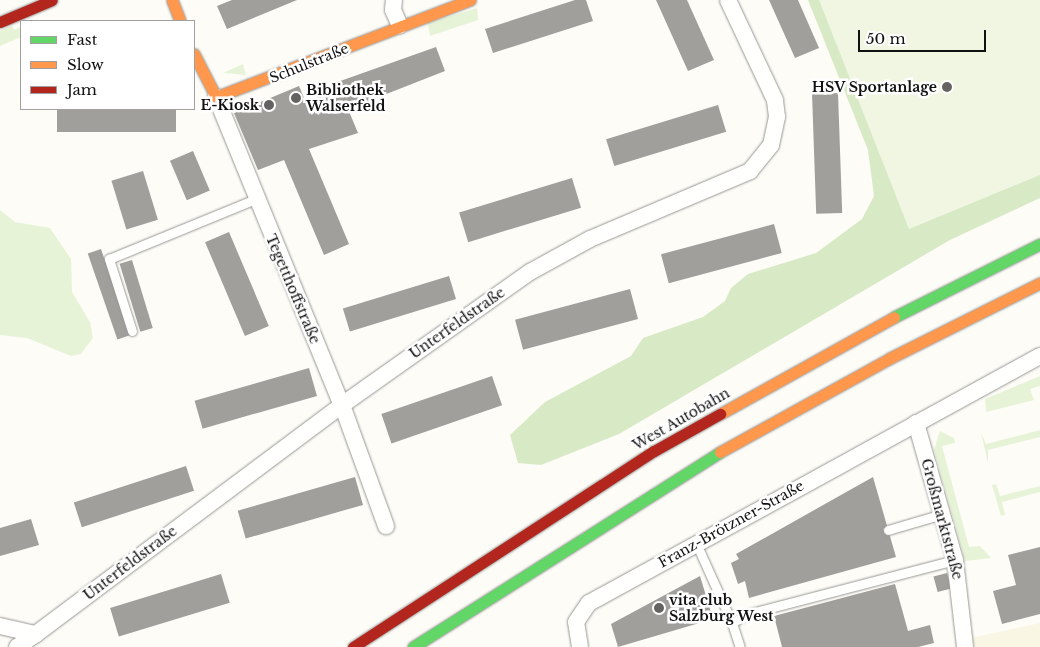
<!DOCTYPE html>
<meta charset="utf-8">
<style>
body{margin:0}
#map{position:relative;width:1040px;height:647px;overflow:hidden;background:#fdfcf7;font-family:"Libre Baskerville",serif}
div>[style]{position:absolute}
.farmland>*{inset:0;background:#f9f7e4}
.green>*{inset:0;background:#e7f3d7}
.forest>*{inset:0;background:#d8eac5}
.pitch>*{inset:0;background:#f0f6e1}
.building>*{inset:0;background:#a19f9c;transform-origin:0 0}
.roads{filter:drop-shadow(0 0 1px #979795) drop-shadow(0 0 1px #979795)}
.lane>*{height:9px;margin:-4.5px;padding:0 4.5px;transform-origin:4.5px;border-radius:4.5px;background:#fffffe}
.street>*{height:16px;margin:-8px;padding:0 8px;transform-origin:8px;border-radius:8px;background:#fffffe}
.fast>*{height:11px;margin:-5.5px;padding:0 5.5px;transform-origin:5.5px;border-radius:5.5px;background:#63d668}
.slow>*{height:11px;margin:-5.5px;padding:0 5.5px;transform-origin:5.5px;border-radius:5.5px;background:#ff974d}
.jam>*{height:11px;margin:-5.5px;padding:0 5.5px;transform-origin:5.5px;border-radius:5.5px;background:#b3261e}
.dots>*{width:14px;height:14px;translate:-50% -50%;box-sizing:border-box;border:2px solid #fff;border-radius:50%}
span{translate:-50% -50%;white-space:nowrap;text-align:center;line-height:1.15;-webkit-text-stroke:5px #fff;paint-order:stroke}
.street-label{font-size:14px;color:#111}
.poi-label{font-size:14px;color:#111;font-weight:700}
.right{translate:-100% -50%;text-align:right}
.left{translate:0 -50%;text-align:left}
.legend{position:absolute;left:20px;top:20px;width:175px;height:90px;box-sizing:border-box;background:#fff;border:1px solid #a0a0a0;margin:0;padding:6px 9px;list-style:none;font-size:15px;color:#111}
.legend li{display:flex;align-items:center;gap:10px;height:25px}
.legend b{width:25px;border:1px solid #a0a0a0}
.scale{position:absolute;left:858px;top:30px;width:128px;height:22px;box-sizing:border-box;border:2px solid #111;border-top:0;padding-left:6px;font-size:15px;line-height:18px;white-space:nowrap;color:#111;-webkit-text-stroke:4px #fff;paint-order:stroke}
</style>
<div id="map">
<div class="farmland">
<i style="clip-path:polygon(1040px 623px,1040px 647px,974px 647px,971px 638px)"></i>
</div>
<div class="green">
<i style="clip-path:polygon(477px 8px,478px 20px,430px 36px,428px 23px)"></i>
<i style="clip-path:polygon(12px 26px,14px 30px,21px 27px,21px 37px,0 46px,0 31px)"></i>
<i style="clip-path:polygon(243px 64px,246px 75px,224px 73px,225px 72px)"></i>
<i style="clip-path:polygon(0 210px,15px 222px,50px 228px,71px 259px,72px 292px,90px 322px,93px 338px,81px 354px,71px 356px,27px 338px,0 335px)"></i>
<i style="clip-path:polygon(1040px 376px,1040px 386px,1030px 389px,1034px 400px,986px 412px,985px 399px)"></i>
<i style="clip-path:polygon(1040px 430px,1040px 437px,988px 450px,988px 463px,981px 433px,986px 444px)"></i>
<i style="clip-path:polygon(940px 431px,954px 438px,955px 443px,942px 446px,969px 547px,980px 546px,991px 558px,965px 561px,934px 450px)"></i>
<i style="clip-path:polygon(996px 484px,1000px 496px,1040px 486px,1040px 492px,1002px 502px,1005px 515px,1001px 516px,992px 485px)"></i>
</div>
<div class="forest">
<i style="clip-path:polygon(808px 0,847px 0,1040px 151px,1040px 198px,950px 240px,619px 434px,541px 465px,518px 463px,510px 435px,545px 402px,631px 356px,643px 338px,703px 317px,725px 301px,731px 288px,748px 274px,816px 253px,862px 219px,874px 196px,868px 150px)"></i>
</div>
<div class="pitch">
<i style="clip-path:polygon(819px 0,1040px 0,1040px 175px,909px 229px)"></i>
</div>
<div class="building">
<i style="clip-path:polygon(232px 0,297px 0,227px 29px,217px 6px)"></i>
<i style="clip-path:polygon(575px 0,586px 0,593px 21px,493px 53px,485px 29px)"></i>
<i style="clip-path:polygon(656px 0,687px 0,714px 60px,688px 71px)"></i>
<i style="clip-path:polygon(769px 0,798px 0,819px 48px,795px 58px)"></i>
<i style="clip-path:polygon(436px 47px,445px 71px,348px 109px,358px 133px,309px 149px,349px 244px,324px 255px,284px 160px,258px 170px,234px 113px,299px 86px,307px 105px,318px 100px,315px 90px)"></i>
<i style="left:838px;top:93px;width:120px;height:26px;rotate:88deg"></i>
<i style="left:718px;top:105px;width:28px;height:117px;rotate:73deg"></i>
<i style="left:57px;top:109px;width:119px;height:23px"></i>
<i style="left:193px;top:151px;width:43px;height:25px;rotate:67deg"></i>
<i style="left:143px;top:171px;width:51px;height:33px;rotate:73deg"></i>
<i style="left:572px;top:178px;width:31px;height:118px;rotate:73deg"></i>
<i style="left:774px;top:224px;width:30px;height:117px;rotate:75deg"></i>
<i style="left:229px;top:232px;width:102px;height:26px;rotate:67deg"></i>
<i style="left:101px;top:249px;width:91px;height:14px;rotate:71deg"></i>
<i style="left:132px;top:260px;width:71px;height:13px;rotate:73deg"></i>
<i style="left:449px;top:276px;width:24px;height:111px;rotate:73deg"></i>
<i style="left:630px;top:289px;width:31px;height:119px;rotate:75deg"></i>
<i style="left:309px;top:368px;width:29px;height:119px;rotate:74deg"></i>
<i style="left:492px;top:376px;width:31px;height:117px;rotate:71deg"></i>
<i style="left:186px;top:466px;width:26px;height:118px;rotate:72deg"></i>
<i style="left:355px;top:477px;width:29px;height:122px;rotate:74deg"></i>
<i style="clip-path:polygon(873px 477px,896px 557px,749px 598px,745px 581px,738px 584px,731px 563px,739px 559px,736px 554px)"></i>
<i style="clip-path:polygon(31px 519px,39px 545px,0 556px,0 528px)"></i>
<i style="clip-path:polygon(1040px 547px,1040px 614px,1002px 624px,993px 591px,1016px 585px,1008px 555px)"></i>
<i style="left:947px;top:573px;width:16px;height:14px;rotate:75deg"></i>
<i style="left:221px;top:574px;width:30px;height:116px;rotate:73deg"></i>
<i style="clip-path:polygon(700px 576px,713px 619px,618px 647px,611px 624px)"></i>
<i style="clip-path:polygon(895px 584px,908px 631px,930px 625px,934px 643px,918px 647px,782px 647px,774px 616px)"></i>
</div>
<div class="roads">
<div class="lane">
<i style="left:132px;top:331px;width:76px;rotate:-107.7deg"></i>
<i style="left:109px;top:259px;width:158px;rotate:-22.3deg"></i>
<i style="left:888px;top:530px;width:56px;rotate:-16.5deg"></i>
<i style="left:696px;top:543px;width:88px;rotate:65.8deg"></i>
<i style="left:732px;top:623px;width:17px;rotate:-31deg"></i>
<i style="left:747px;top:614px;width:215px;rotate:-14.6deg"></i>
<i style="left:732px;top:623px;width:25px;rotate:72deg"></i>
</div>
<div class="street">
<i style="left:394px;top:0;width:10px;rotate:96deg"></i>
<i style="left:393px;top:10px;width:17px;rotate:66deg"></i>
<i style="left:216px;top:97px;width:333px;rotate:67.8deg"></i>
<i style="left:342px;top:405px;width:129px;rotate:70deg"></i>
<i style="left:916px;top:423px;width:142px;rotate:74.1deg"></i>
<i style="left:955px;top:560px;width:88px;rotate:83.4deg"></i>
<i style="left:0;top:626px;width:37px;rotate:13deg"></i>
<i style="left:36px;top:634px;width:382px;rotate:-36.8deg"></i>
<i style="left:342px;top:405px;width:230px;rotate:-35.3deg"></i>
<i style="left:530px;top:272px;width:68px;rotate:-28.8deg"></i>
<i style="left:590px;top:239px;width:174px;rotate:-23deg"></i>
<i style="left:750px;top:171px;width:33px;rotate:-51deg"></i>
<i style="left:771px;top:145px;width:29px;rotate:-78deg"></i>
<i style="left:777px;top:117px;width:17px;rotate:-97deg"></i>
<i style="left:775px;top:100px;width:110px;rotate:-115.2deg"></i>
<i style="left:17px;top:647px;width:23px;rotate:-34deg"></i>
<i style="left:580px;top:647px;width:25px;rotate:-99deg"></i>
<i style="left:576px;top:622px;width:23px;rotate:-56deg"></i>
<i style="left:589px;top:603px;width:514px;rotate:-28.71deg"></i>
</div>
<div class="fast">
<i style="left:894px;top:317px;width:163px;rotate:-26.6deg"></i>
<i style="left:413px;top:647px;width:364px;rotate:-32.4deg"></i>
</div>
<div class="slow">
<i style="left:172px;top:0;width:22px;rotate:69deg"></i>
<i style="left:194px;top:54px;width:48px;rotate:62.9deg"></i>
<i style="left:216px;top:97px;width:272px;rotate:-20.9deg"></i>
<i style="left:720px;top:414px;width:199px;rotate:-29.1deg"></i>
<i style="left:720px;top:452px;width:194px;rotate:-28.9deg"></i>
<i style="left:890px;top:358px;width:168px;rotate:-26.6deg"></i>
</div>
<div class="jam">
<i style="left:0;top:22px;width:56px;rotate:-22.9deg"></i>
<i style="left:353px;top:647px;width:359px;rotate:-33.1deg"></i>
<i style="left:654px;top:451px;width:76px;rotate:-29.3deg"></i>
</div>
</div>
<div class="dots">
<i style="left:947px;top:87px;background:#646362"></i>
<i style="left:296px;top:98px;background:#646362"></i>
<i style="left:269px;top:105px;background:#646362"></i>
<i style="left:659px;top:608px;background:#646362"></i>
</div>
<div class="street-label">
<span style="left:309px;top:63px;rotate:-22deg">Schulstraße</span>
<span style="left:293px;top:289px;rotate:67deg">Tegetthoffstraße</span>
<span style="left:457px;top:323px;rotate:-35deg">Unterfeldstraße</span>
<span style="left:681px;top:419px;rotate:-30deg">West Autobahn</span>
<span style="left:942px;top:519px;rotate:75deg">Großmarktstraße</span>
<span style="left:731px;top:524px;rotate:-29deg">Franz-Brötzner-Straße</span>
<span style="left:130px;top:563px;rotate:-37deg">Unterfeldstraße</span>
</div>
<div class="poi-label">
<span class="right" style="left:937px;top:87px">HSV Sportanlage</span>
<span class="left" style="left:306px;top:98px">Bibliothek<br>Walserfeld</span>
<span class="right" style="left:259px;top:105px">E-Kiosk</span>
<span class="left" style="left:669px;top:608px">vita club<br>Salzburg West</span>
</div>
<ul class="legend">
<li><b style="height:6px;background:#63d668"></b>Fast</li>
<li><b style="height:6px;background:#ff974d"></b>Slow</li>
<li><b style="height:6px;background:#b3261e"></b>Jam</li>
</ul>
<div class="scale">50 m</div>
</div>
